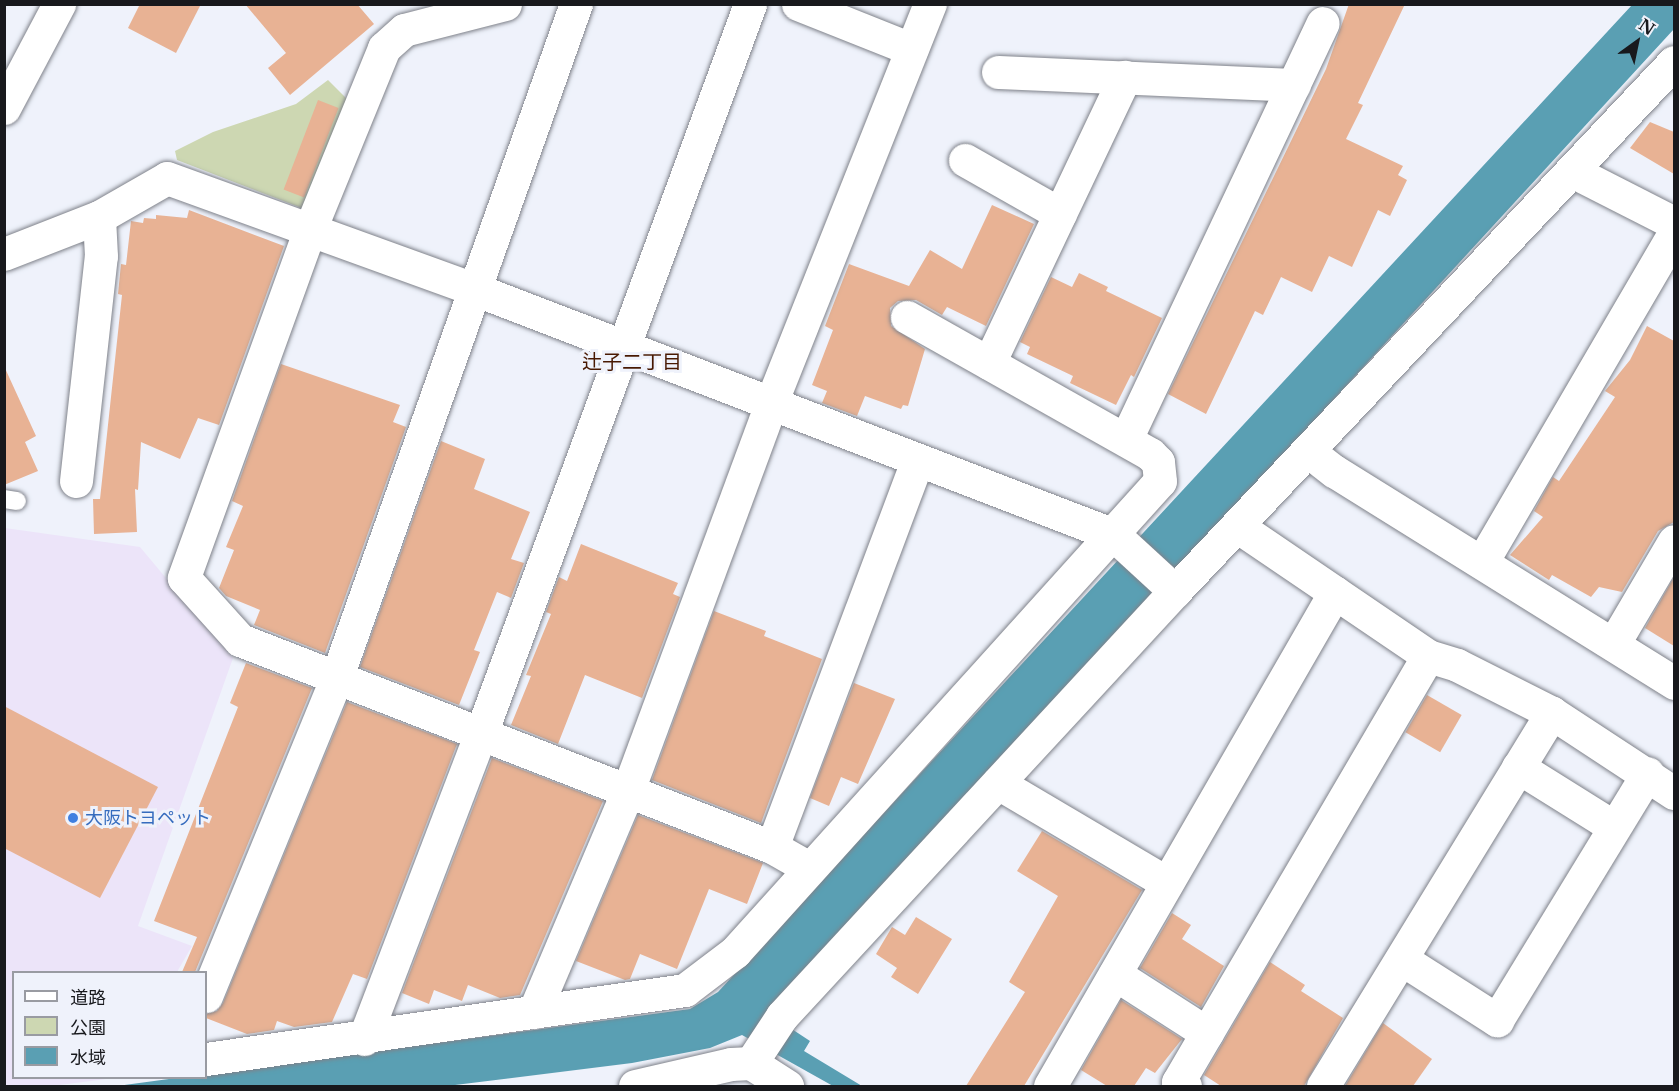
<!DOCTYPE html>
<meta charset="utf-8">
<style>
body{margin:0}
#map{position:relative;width:1679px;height:1091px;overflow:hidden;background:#eff2fb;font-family:"Libre Baskerville","Noto Sans JP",serif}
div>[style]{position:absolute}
.commercial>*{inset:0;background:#ece4f9}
.green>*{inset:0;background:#cdd7b2}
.water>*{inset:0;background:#5a9fb3}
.building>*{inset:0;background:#e8b294;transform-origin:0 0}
.roads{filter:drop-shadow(0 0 2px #7f828a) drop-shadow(0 0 2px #7f828a)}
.service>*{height:18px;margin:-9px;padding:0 9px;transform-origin:9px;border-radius:9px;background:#fff}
.minor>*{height:33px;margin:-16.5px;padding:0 16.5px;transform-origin:16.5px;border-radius:16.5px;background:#fff}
.trunk>*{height:33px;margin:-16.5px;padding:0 16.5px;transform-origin:16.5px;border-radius:16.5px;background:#fff}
.dots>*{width:16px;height:16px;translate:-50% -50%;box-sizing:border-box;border:3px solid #eff2fb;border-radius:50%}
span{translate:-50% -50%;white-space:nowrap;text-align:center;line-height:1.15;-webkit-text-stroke:6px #eff2fb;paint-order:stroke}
.shop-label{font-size:18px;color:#366cbe}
.left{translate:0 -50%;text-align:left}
.neighbourhood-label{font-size:20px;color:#481902}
.frame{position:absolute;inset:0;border:6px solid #18191d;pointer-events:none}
.legend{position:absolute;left:12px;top:971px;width:195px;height:108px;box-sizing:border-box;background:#eff2fb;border:2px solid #999ba2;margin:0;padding:8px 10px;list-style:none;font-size:18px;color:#18191d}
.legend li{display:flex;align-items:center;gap:12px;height:30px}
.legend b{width:30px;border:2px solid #999ba2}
.north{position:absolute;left:1607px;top:12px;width:60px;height:60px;-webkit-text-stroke:4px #eff2fb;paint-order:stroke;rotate:33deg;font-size:16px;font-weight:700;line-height:24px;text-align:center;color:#18191d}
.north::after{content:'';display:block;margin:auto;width:21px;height:27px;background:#18191d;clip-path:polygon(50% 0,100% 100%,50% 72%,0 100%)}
</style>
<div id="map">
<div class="commercial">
<i style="clip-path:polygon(5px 528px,140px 547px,233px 658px,138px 926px,192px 946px,177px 972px,14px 972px,14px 1078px,114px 1078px,52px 1086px,5px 1086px)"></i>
</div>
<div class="green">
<i style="clip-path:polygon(328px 80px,351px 103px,304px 209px,177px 160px,175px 151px,213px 132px,296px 104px)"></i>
</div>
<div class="water">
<i style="clip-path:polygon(1632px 5px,1674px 5px,1674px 29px,769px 1014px,810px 1041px,804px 1051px,862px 1086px,833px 1086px,742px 1035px,710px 1048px,632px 1063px,447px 1086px,117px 1086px,690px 1009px,718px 992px)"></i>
</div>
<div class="building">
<i style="clip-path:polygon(140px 4px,201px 4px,176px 53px,128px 28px)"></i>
<i style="clip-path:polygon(245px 4px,357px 4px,374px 24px,290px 95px,268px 68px,286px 53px)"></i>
<i style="clip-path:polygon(1349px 4px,1405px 4px,1358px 103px,1363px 105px,1346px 139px,1403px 166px,1398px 175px,1407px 180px,1390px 216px,1378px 210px,1352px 267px,1329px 256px,1312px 292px,1281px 277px,1263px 315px,1255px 311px,1206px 414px,1168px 394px,1326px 69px)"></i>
<i style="left:318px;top:100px;width:22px;height:96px;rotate:21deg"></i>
<i style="clip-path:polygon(1650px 122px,1674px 132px,1674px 174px,1630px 148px)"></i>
<i style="clip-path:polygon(992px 205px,1034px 224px,986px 326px,947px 307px,942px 315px,916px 300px,898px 301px,890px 308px,891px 326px,925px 349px,908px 406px,903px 405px,901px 409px,865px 396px,857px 416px,822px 403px,827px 391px,812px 385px,833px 330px,825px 326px,849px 264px,909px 286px,930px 250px,962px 269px)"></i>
<i style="clip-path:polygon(189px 210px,284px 246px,219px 425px,198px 418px,180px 459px,141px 442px,138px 490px,135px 489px,137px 532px,94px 534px,93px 499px,100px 499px,122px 295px,118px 294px,121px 264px,126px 265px,131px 221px,143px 223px,144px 218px,156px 219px,156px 215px,187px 218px)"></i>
<i style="clip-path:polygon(1079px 273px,1108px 287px,1106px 291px,1162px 318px,1134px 377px,1131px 375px,1116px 405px,1070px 383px,1073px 376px,1027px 354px,1030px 347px,1020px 342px,1051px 277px,1072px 287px)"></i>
<i style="clip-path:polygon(1647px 326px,1674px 341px,1674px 522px,1658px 531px,1622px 592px,1599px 587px,1591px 597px,1552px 575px,1549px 580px,1510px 555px,1543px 517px,1534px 511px,1553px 477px,1559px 481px,1615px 397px,1605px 391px,1630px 360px)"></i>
<i style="clip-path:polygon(281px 364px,400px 405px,393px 422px,406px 427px,325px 653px,254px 625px,260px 610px,226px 596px,219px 588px,234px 550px,226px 547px,243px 506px,232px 501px)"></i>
<i style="clip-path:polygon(4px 366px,36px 436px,25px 442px,38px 471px,4px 485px)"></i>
<i style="clip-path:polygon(441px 441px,485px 459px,474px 489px,530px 512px,511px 559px,524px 563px,511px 598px,497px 592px,474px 650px,480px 652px,459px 705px,360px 667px)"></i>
<i style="clip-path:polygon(581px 544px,678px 583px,673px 594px,680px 597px,642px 698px,585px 675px,558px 744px,511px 725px,531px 676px,526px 675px,551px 614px,546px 612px,559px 577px,567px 581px)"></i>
<i style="clip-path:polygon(1674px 577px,1674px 646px,1645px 628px)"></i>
<i style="clip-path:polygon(714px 611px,766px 631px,764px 636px,822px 659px,761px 823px,652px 780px)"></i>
<i style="clip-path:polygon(246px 663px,312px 688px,195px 972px,182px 972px,197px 937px,154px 921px,238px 707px,230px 703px)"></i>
<i style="clip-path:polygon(854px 683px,895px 699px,858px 784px,841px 777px,829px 806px,810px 798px)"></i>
<i style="left:1427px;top:695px;width:40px;height:43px;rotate:30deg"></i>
<i style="clip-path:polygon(347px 702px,457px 744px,367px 979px,353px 974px,332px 1022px,294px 1027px,277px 1021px,274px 1030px,247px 1034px,206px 1018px,206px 1014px,217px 1011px,223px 1003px)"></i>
<i style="clip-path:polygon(4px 706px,158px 787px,100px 898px,4px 848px)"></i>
<i style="clip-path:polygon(492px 758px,603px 801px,520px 995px,500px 998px,468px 985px,462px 1001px,434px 990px,429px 1004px,402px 993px)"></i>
<i style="clip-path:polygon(638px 815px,763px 863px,747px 904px,709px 889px,677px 969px,640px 954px,630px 979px,625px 980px,576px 961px)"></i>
<i style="clip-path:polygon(1042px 831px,1142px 890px,1024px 1086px,966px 1086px,1025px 992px,1009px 982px,1058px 896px,1017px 871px)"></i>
<i style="clip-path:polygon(1172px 913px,1191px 925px,1182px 939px,1224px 966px,1201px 1007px,1140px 968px)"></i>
<i style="clip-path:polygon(916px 917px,952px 939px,918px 994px,891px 977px,897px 968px,876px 954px,892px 927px,905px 935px)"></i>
<i style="clip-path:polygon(1270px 962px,1305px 985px,1301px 991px,1343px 1018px,1304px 1086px,1221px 1086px,1204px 1075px)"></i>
<i style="clip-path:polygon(1121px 1000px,1182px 1039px,1155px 1073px,1146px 1068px,1134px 1086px,1107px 1086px,1081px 1070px)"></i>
<i style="clip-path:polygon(1383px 1023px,1432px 1059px,1413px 1086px,1345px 1086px)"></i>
</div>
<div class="roads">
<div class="service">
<i style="left:4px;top:499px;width:13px;rotate:9deg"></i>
</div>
<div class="minor">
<i style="left:505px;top:4px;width:104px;rotate:165.6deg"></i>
<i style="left:404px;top:30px;width:27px;rotate:138deg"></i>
<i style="left:384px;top:48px;width:196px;rotate:112.2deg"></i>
<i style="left:310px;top:229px;width:371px;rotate:109.9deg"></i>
<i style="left:184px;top:578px;width:84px;rotate:47.9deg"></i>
<i style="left:240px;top:640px;width:571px;rotate:21.26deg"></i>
<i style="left:772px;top:847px;width:43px;rotate:29.6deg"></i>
<i style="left:798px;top:4px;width:122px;rotate:21.7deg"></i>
<i style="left:998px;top:72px;width:296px;rotate:2.5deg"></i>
<i style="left:965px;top:160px;width:109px;rotate:29.6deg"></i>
<i style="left:1574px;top:172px;width:112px;rotate:27deg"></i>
<i style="left:4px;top:254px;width:102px;rotate:-21.3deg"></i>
<i style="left:99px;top:217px;width:78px;rotate:-29.8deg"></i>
<i style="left:167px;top:178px;width:326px;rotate:19.9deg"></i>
<i style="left:474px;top:289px;width:686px;rotate:21.03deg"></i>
<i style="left:1114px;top:535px;width:83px;rotate:42.6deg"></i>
<i style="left:989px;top:363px;width:317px;rotate:-64.6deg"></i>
<i style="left:1126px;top:439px;width:460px;rotate:-64.7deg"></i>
<i style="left:1308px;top:451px;width:33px;rotate:38deg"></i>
<i style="left:1334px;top:471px;width:401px;rotate:31.9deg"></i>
<i style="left:76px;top:481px;width:226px;rotate:-83.7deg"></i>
<i style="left:101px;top:256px;width:39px;rotate:-93deg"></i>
<i style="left:1237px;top:526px;width:231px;rotate:34.2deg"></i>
<i style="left:1428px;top:656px;width:30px;rotate:17deg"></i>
<i style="left:1457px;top:665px;width:106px;rotate:26.8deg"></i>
<i style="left:1552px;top:713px;width:146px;rotate:33.3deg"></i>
<i style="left:1482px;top:562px;width:380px;rotate:-59.7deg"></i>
<i style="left:1614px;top:643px;width:118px;rotate:-59.5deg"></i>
<i style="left:1518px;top:767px;width:113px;rotate:32deg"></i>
<i style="left:998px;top:783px;width:196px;rotate:30.6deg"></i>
<i style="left:772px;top:847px;width:411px;rotate:-69.4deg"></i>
<i style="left:1403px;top:960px;width:112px;rotate:32.6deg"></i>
<i style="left:1497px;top:1020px;width:289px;rotate:-58.6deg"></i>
<i style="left:1115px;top:974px;width:109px;rotate:32.7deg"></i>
<i style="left:206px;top:996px;width:343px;rotate:-67.7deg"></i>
<i style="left:336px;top:679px;width:716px;rotate:-70.43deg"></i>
<i style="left:534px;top:1012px;width:238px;rotate:-67deg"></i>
<i style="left:627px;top:793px;width:416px;rotate:-69.7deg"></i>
<i style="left:771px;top:403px;width:430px;rotate:-68.3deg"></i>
<i style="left:364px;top:1039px;width:324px;rotate:-69.1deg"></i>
<i style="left:480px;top:736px;width:780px;rotate:-69.75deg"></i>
<i style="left:206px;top:1059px;width:484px;rotate:-8.2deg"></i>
<i style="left:685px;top:990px;width:63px;rotate:-37.2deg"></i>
<i style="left:735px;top:952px;width:634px;rotate:-47.94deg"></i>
<i style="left:1160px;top:481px;width:19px;rotate:-96deg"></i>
<i style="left:1158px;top:462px;width:11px;rotate:-135deg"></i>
<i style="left:1150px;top:454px;width:279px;rotate:-150.6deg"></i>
<i style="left:751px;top:1063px;width:56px;rotate:-56.6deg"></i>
<i style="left:782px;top:1016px;width:579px;rotate:-47.24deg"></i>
<i style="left:1175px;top:591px;width:727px;rotate:-46.67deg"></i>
<i style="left:635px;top:1086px;width:98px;rotate:-12.9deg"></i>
<i style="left:731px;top:1064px;width:20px;rotate:-3deg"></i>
<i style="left:751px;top:1063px;width:43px;rotate:32.6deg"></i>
<i style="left:1050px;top:1086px;width:570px;rotate:-60.02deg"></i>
<i style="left:1185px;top:1086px;width:8px;rotate:-150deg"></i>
<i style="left:1178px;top:1082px;width:494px;rotate:-59.6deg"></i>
<i style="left:1323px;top:1086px;width:438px;rotate:-58.5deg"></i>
</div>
<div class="trunk">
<i style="left:4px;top:108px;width:118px;rotate:-62.1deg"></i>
</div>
</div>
<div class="dots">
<i style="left:73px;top:818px;background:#3f7fe0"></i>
</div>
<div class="shop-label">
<span class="left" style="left:85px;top:818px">大阪トヨペット</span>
</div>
<div class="neighbourhood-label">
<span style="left:632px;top:362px">辻子二丁目</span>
</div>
<div class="frame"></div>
<ul class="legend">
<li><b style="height:8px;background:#fff"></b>道路</li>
<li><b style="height:16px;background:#cdd7b2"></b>公園</li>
<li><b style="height:16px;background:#5a9fb3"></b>水域</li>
</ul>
<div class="north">N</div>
</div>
